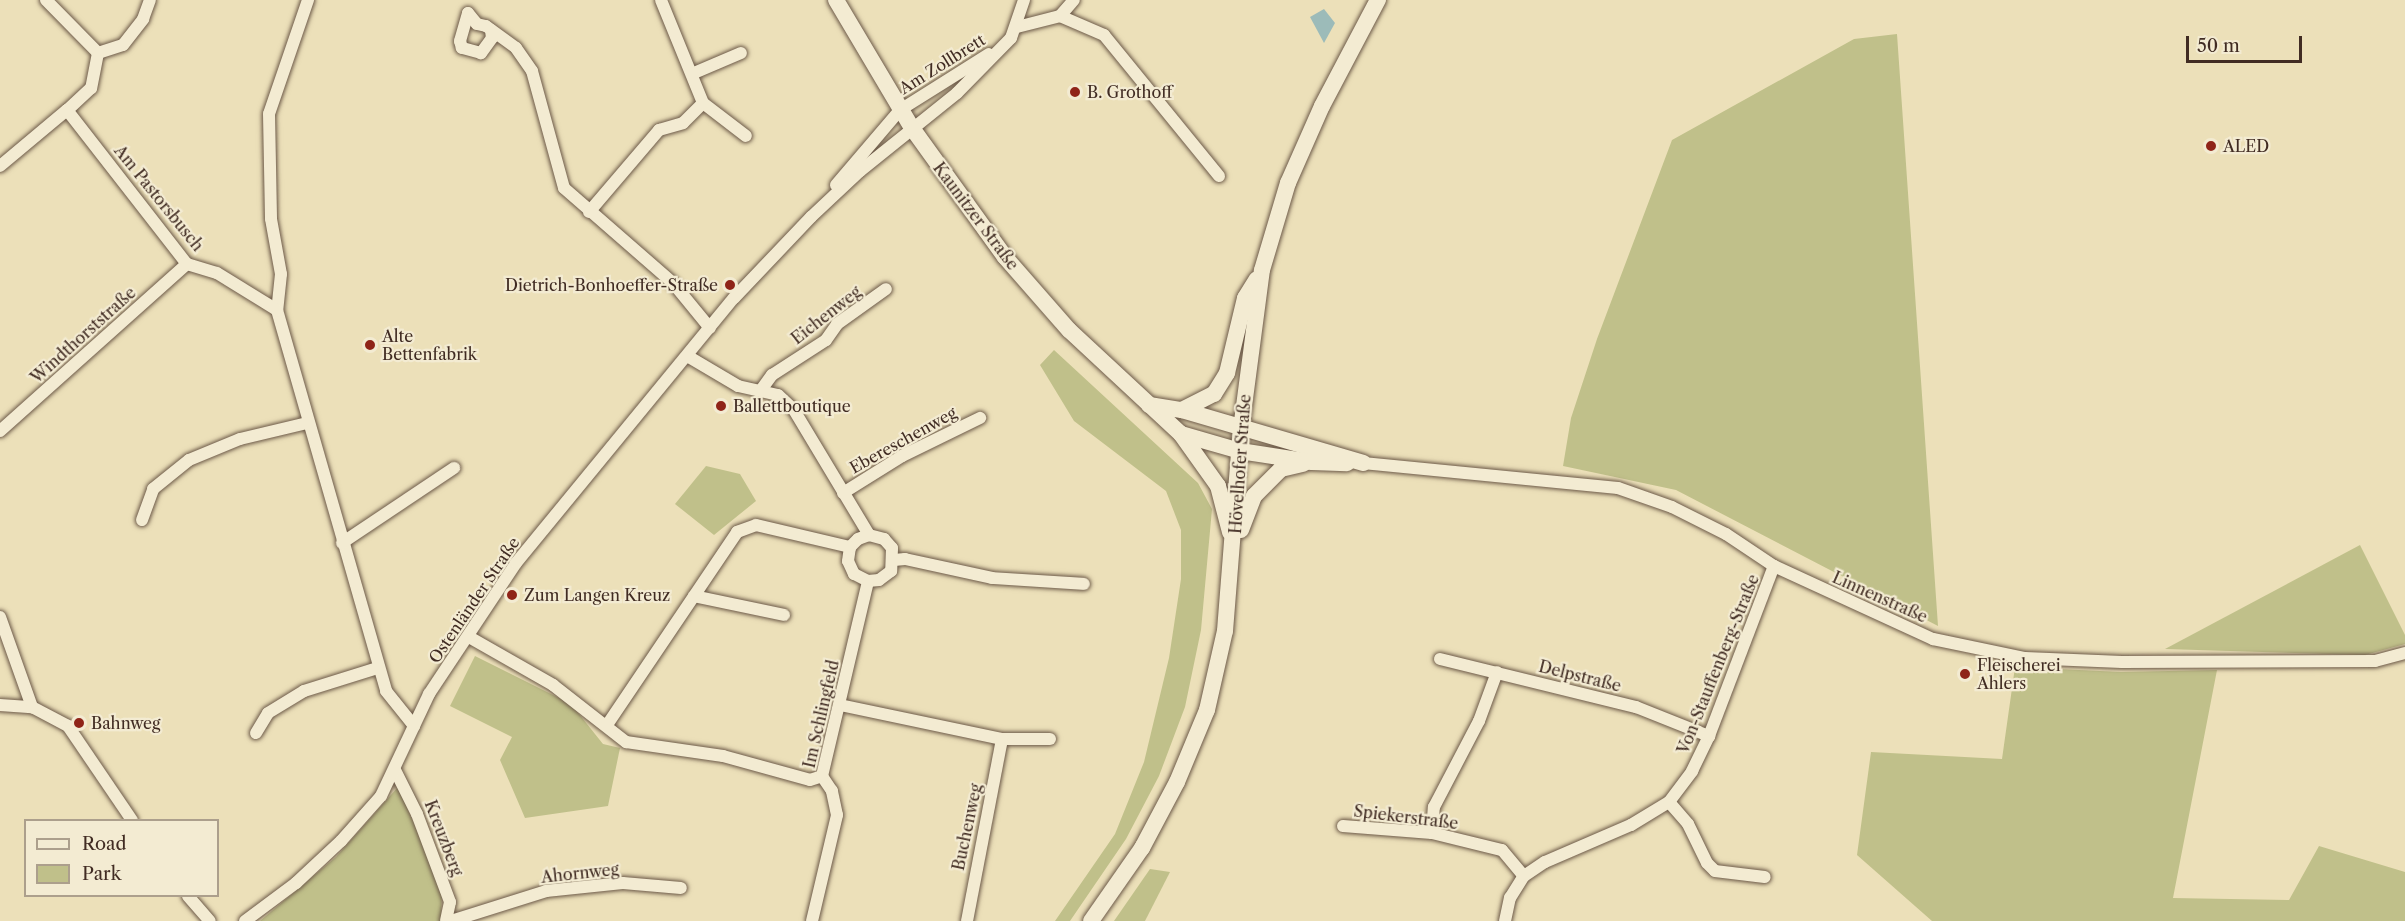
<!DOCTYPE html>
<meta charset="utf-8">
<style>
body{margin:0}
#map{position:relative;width:2405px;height:921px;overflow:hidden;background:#ece0b9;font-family:"Libre Caslon Text",serif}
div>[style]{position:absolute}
.green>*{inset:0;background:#c0c08a}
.water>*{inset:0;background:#9cbbb9}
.roads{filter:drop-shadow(0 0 2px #6c5948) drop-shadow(0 0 2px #6c5948)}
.street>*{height:12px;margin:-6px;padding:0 6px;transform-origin:6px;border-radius:6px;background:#f3ebd2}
.secondary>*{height:16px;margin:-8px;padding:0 8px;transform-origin:8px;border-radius:8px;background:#f3ebd2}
.dots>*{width:16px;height:16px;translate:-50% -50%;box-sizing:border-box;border:3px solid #f3ebd2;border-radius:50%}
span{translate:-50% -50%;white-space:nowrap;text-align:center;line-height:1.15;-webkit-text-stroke:4.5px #f3ebd2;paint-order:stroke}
.street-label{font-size:16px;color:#412c23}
.poi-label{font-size:16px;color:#412c23}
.left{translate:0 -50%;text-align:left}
.right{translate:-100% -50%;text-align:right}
.legend{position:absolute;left:24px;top:819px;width:195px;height:78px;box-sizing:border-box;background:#f3ebd2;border:2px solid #ac9f8c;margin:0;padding:8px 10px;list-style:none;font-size:18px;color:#412c23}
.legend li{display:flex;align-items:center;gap:12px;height:30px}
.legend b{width:30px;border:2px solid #ac9f8c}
.scale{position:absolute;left:2186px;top:36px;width:116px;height:27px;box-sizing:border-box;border:3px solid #412c23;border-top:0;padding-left:8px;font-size:18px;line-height:21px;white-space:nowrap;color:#412c23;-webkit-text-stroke:4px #f3ebd2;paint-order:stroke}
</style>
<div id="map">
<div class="green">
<i style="clip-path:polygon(1897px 34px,1938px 626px,1676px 490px,1563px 466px,1571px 418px,1597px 339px,1672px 140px,1854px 39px)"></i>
<i style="clip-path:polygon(1054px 350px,1198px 483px,1212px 509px,1201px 630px,1185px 707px,1159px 776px,1126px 839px,1070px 921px,1055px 921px,1115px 834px,1144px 762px,1169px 658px,1181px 579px,1181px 530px,1166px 491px,1074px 421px,1040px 365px)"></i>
<i style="clip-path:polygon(706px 466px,740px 474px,756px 501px,714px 535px,675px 504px)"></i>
<i style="clip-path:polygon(2360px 545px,2405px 635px,2405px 644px,2365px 655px,2165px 649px)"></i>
<i style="clip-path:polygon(475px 656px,571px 704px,603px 744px,620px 748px,608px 806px,525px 818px,500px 760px,512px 737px,450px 706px)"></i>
<i style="clip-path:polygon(2015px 667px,2121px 672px,2217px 670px,2173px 898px,2289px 900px,2319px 846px,2405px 872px,2405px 921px,1932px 921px,1857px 855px,1871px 752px,2002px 759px)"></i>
<i style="clip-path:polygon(398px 787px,442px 888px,441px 921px,260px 921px,336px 857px)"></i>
<i style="clip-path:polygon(1150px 869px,1170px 872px,1145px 921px,1114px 921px)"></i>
</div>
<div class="water">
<i style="clip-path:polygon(1324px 9px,1335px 23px,1324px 43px,1310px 17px)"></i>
</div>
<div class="roads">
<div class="street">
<i style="left:46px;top:0;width:74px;rotate:45.5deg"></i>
<i style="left:98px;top:53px;width:26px;rotate:-18deg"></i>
<i style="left:123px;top:45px;width:33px;rotate:-52deg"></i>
<i style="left:143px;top:19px;width:20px;rotate:-70deg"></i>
<i style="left:308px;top:0;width:120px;rotate:108.9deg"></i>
<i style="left:269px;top:114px;width:105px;rotate:88.9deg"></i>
<i style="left:271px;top:219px;width:56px;rotate:79.7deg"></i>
<i style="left:281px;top:274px;width:36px;rotate:96deg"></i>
<i style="left:277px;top:310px;width:396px;rotate:74deg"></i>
<i style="left:386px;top:691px;width:45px;rotate:51.3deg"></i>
<i style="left:1060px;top:16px;width:48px;rotate:23.4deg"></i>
<i style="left:1104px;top:35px;width:182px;rotate:50.8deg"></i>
<i style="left:1017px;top:27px;width:44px;rotate:-14.3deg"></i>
<i style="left:1060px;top:16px;width:21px;rotate:-49deg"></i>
<i style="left:491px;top:30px;width:8px;rotate:83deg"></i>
<i style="left:492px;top:38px;width:19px;rotate:126deg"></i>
<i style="left:481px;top:53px;width:20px;rotate:-165deg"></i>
<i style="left:462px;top:48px;width:7px;rotate:-106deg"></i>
<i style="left:460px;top:41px;width:29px;rotate:-74deg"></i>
<i style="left:468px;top:13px;width:14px;rotate:51deg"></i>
<i style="left:477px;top:24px;width:9px;rotate:13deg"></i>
<i style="left:486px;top:26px;width:37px;rotate:36deg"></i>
<i style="left:516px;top:48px;width:28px;rotate:55deg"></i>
<i style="left:532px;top:71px;width:121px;rotate:74.7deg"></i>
<i style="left:564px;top:188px;width:145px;rotate:41.1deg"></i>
<i style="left:673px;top:283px;width:58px;rotate:50.6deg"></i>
<i style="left:98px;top:53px;width:36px;rotate:101deg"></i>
<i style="left:91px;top:88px;width:33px;rotate:137deg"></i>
<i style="left:67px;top:110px;width:195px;rotate:52.1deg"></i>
<i style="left:187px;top:264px;width:31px;rotate:17deg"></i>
<i style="left:217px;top:273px;width:70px;rotate:31.7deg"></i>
<i style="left:694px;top:73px;width:51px;rotate:-23.1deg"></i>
<i style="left:703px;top:103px;width:54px;rotate:37.5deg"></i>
<i style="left:0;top:166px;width:87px;rotate:-39.9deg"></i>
<i style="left:836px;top:185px;width:99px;rotate:-49.5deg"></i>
<i style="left:900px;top:110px;width:105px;rotate:-32.2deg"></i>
<i style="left:589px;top:212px;width:108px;rotate:-49.5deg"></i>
<i style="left:659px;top:130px;width:25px;rotate:-16deg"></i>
<i style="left:683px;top:123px;width:28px;rotate:-45deg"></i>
<i style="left:703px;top:103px;width:111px;rotate:-112.2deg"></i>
<i style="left:689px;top:357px;width:57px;rotate:30.6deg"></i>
<i style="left:738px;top:386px;width:41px;rotate:12.7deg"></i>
<i style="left:778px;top:395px;width:22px;rotate:43deg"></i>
<i style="left:794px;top:410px;width:146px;rotate:59deg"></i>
<i style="left:869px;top:535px;width:16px;rotate:15deg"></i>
<i style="left:884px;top:539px;width:12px;rotate:48deg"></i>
<i style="left:892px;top:548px;width:23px;rotate:92deg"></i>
<i style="left:891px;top:571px;width:15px;rotate:143deg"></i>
<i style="left:879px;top:580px;width:11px;rotate:175deg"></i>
<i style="left:868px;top:581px;width:16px;rotate:-153deg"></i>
<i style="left:854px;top:574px;width:14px;rotate:-115deg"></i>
<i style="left:848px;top:561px;width:14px;rotate:-82deg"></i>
<i style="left:850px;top:547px;width:11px;rotate:-45deg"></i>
<i style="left:858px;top:539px;width:12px;rotate:-20deg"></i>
<i style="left:761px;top:390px;width:19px;rotate:-54deg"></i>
<i style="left:772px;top:375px;width:64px;rotate:-32.9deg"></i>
<i style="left:826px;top:340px;width:19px;rotate:-55deg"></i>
<i style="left:837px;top:324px;width:60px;rotate:-35.5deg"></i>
<i style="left:0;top:431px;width:251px;rotate:-41.8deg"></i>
<i style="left:1363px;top:463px;width:256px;rotate:5.6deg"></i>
<i style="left:1618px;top:488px;width:57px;rotate:19.4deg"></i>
<i style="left:1672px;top:507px;width:60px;rotate:26.6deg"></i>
<i style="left:1726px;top:534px;width:58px;rotate:33.7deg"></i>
<i style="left:1774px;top:566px;width:175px;rotate:24.7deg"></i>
<i style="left:1933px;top:639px;width:94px;rotate:11.7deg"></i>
<i style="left:2025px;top:658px;width:97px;rotate:2.4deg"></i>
<i style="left:2122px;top:662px;width:253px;rotate:-0.2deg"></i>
<i style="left:2375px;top:661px;width:31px;rotate:-15deg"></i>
<i style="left:843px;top:493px;width:70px;rotate:-32.1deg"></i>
<i style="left:902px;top:456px;width:87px;rotate:-26deg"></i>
<i style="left:142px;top:520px;width:33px;rotate:-70deg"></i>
<i style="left:153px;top:489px;width:46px;rotate:-38.9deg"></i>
<i style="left:189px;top:460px;width:55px;rotate:-22.4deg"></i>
<i style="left:240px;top:439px;width:69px;rotate:-13.4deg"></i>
<i style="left:342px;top:543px;width:135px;rotate:-33.8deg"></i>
<i style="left:894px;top:560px;width:11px;rotate:-5deg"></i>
<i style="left:905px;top:559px;width:89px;rotate:12.3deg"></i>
<i style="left:992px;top:578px;width:92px;rotate:3.7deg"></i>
<i style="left:694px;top:596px;width:92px;rotate:11.9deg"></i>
<i style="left:0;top:617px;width:96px;rotate:70.4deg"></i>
<i style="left:469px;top:637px;width:97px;rotate:29.7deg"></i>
<i style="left:553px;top:685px;width:93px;rotate:38deg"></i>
<i style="left:626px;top:742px;width:98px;rotate:8.2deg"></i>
<i style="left:723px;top:756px;width:90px;rotate:15.4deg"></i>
<i style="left:810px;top:780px;width:13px;rotate:-18deg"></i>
<i style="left:1440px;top:659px;width:202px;rotate:13.8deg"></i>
<i style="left:1636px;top:707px;width:79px;rotate:21.7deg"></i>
<i style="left:0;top:705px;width:32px;rotate:4deg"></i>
<i style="left:32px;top:707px;width:41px;rotate:27.8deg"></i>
<i style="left:68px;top:726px;width:114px;rotate:55.8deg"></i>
<i style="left:840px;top:705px;width:166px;rotate:11.9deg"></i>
<i style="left:1002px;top:739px;width:48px"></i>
<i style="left:607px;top:725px;width:233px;rotate:-56deg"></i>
<i style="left:737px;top:532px;width:20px;rotate:-20deg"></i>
<i style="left:756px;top:525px;width:97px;rotate:13.2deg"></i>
<i style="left:256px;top:733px;width:23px;rotate:-59deg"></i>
<i style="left:268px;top:713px;width:42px;rotate:-31.4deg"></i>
<i style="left:304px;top:691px;width:77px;rotate:-17.3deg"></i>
<i style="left:395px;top:770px;width:49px;rotate:63.4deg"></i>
<i style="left:417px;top:814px;width:94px;rotate:69.4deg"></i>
<i style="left:450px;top:902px;width:19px;rotate:102deg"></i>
<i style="left:1669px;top:802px;width:29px;rotate:49deg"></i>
<i style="left:1688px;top:824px;width:43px;rotate:64deg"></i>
<i style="left:1707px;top:863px;width:11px;rotate:45deg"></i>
<i style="left:1715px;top:871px;width:50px;rotate:6.8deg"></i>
<i style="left:1343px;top:826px;width:89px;rotate:4.5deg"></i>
<i style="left:1432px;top:833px;width:72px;rotate:13.7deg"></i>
<i style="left:1502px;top:850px;width:34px;rotate:50deg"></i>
<i style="left:1432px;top:833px;width:26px;rotate:-86deg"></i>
<i style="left:1434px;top:807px;width:97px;rotate:-62.4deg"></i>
<i style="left:1479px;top:721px;width:52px;rotate:-69.8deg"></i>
<i style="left:188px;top:896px;width:33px;rotate:49deg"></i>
<i style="left:245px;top:921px;width:64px;rotate:-36.7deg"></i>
<i style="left:296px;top:883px;width:62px;rotate:-43deg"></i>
<i style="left:341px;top:841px;width:60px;rotate:-48.4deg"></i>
<i style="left:381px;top:796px;width:113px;rotate:-64.8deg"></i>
<i style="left:429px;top:694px;width:157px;rotate:-56.4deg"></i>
<i style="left:516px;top:563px;width:343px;rotate:-50.6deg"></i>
<i style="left:734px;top:298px;width:112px;rotate:-46.5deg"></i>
<i style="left:811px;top:217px;width:67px;rotate:-43.2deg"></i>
<i style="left:860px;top:171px;width:124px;rotate:-38.8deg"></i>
<i style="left:957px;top:93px;width:77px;rotate:-45.5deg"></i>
<i style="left:1011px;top:38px;width:40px;rotate:-71.1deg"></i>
<i style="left:451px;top:921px;width:100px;rotate:-17.5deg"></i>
<i style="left:546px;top:891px;width:77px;rotate:-5.9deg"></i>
<i style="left:623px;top:883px;width:58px;rotate:4.9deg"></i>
<i style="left:812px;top:921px;width:109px;rotate:-76.7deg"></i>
<i style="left:837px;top:815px;width:25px;rotate:-102deg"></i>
<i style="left:832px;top:791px;width:18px;rotate:-124deg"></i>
<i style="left:822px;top:776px;width:200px;rotate:-76.7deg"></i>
<i style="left:967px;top:921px;width:185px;rotate:-79.1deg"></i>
<i style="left:1505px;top:921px;width:24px;rotate:-78deg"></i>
<i style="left:1510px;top:898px;width:26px;rotate:-58deg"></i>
<i style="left:1524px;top:876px;width:25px;rotate:-34deg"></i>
<i style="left:1545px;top:862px;width:94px;rotate:-23.3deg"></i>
<i style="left:1631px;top:825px;width:44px;rotate:-31.2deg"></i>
<i style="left:1669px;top:802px;width:39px;rotate:-53deg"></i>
<i style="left:1692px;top:771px;width:39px;rotate:-64deg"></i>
<i style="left:1709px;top:736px;width:182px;rotate:-69.1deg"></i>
</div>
<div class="secondary">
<i style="left:836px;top:0;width:149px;rotate:59.3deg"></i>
<i style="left:912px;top:128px;width:159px;rotate:54.2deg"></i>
<i style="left:1005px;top:257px;width:97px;rotate:48.8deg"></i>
<i style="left:1069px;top:330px;width:153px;rotate:42.9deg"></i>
<i style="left:1181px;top:434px;width:64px;rotate:54.6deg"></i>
<i style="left:1218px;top:486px;width:48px;rotate:75.4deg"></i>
<i style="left:1149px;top:405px;width:33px;rotate:9deg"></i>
<i style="left:1182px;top:410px;width:189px;rotate:16.3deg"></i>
<i style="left:1182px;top:410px;width:36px;rotate:-27deg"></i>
<i style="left:1214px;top:394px;width:25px;rotate:-58deg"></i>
<i style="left:1227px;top:373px;width:77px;rotate:-76.5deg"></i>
<i style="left:1245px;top:298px;width:22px;rotate:-58deg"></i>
<i style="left:1181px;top:434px;width:61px;rotate:16.1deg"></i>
<i style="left:1240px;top:451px;width:73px;rotate:8.7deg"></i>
<i style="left:1312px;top:462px;width:35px;rotate:2deg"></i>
<i style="left:1241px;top:530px;width:36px;rotate:-69deg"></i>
<i style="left:1254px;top:496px;width:38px;rotate:-45deg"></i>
<i style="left:1281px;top:469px;width:23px;rotate:-13deg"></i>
<i style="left:1091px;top:921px;width:89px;rotate:-55.1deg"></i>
<i style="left:1142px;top:848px;width:75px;rotate:-62.1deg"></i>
<i style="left:1177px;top:782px;width:78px;rotate:-67.4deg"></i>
<i style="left:1207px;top:710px;width:81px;rotate:-77.2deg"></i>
<i style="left:1225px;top:631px;width:203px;rotate:-85.5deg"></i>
<i style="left:1241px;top:429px;width:160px;rotate:-82.5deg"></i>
<i style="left:1262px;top:270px;width:91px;rotate:-73.4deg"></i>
<i style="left:1288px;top:183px;width:84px;rotate:-66.2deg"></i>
<i style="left:1322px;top:106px;width:120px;rotate:-62.2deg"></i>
</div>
</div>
<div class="dots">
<i style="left:1075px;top:92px;background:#8f2418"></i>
<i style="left:2211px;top:146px;background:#8f2418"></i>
<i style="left:730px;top:285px;background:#8f2418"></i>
<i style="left:370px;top:345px;background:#8f2418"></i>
<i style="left:721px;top:406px;background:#8f2418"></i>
<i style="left:512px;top:595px;background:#8f2418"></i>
<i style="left:1965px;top:674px;background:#8f2418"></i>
<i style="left:79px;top:723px;background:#8f2418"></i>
</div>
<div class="street-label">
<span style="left:942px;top:64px;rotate:-32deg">Am Zollbrett</span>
<span style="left:159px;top:198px;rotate:51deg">Am Pastorsbusch</span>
<span style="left:976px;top:216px;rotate:53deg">Kaunitzer Straße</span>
<span style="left:826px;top:315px;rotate:-38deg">Eichenweg</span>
<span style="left:83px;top:335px;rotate:-42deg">Windthorststraße</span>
<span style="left:903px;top:440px;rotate:-29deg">Ebereschenweg</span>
<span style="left:1240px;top:464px;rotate:-86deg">Hövelhofer Straße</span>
<span style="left:1880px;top:597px;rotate:24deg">Linnenstraße</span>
<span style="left:474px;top:600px;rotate:-56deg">Ostenländer Straße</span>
<span style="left:1718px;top:664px;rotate:-68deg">Von-Stauffenberg-Straße</span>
<span style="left:1580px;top:676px;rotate:14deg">Delpstraße</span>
<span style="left:821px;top:714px;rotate:-77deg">Im Schlingfeld</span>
<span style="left:1406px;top:817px;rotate:7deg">Spiekerstraße</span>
<span style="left:967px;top:827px;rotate:-78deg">Buchenweg</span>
<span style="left:444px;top:838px;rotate:69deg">Kreuzberg</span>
<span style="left:580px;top:873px;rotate:-6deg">Ahornweg</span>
</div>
<div class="poi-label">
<span class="left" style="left:1087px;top:92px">B. Grothoff</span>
<span class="left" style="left:2223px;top:146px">ALED</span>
<span class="right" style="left:718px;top:285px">Dietrich-Bonhoeffer-Straße</span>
<span class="left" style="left:382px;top:345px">Alte<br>Bettenfabrik</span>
<span class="left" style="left:733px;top:406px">Ballettboutique</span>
<span class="left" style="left:524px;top:595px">Zum Langen Kreuz</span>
<span class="left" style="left:1977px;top:674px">Fleischerei<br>Ahlers</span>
<span class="left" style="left:91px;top:723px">Bahnweg</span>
</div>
<ul class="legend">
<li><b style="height:8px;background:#f3ebd2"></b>Road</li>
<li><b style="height:16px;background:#c0c08a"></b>Park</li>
</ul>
<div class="scale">50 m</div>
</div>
